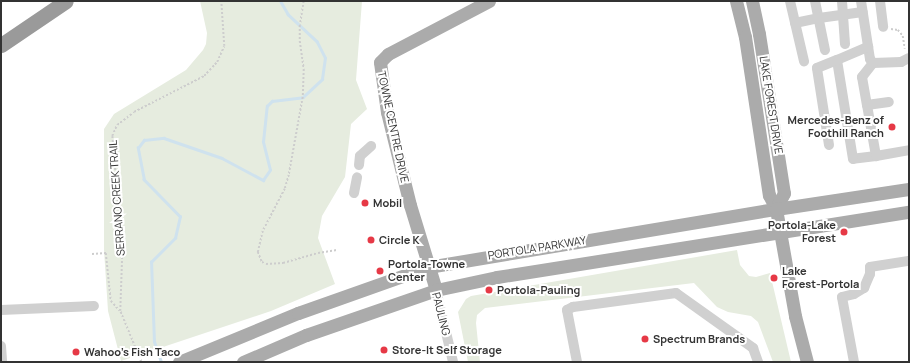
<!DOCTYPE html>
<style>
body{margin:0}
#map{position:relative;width:910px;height:363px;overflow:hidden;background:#fff;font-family:Manrope,sans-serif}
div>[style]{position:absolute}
.green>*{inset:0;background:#e6ecdf}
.stream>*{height:2.5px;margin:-1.25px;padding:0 1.25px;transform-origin:1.25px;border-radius:1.25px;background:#cfe2ee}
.path>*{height:1.5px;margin-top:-0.75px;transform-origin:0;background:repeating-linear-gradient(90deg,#cdcdcd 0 2px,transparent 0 4px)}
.minor>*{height:10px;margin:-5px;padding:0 5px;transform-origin:5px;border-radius:5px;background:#d0d0d0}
.major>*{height:13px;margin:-6.5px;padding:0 6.5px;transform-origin:6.5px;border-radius:6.5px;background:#ababab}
.highway>*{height:15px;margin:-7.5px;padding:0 7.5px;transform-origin:7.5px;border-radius:7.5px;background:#9a9a9a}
.dots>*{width:11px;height:11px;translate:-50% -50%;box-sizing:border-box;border:2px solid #fff;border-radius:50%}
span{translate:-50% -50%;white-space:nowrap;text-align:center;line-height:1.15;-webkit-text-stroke:4px #fff;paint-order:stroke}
.street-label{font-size:11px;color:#333}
.poi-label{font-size:11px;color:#333;font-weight:700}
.right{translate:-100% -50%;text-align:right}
.left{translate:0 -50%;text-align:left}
.frame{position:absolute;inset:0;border:2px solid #333;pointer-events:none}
</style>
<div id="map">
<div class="green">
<i style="clip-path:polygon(200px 1px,362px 1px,356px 80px,367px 109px,351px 124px,345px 177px,322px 216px,318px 238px,335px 284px,271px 311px,121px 361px,108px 311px,104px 250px,104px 129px,114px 114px,186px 70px,203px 50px,206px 44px,207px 33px)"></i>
<i style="clip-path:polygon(737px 250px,740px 265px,749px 276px,756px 277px,770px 273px,791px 362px,773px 362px,758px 322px,751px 316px,728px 312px,717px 307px,694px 283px,485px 308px,477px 315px,476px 323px,480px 362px,468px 362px,458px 312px,466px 299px,471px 296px)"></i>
</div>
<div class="stream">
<i style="left:161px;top:362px;width:21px;rotate:-109deg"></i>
<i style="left:154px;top:342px;width:80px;rotate:-92.1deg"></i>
<i style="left:151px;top:262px;width:34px;rotate:-45deg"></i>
<i style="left:175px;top:238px;width:22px;rotate:-77deg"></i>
<i style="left:180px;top:217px;width:52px;rotate:-134.2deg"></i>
<i style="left:144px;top:180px;width:33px;rotate:-101deg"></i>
<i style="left:138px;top:148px;width:10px;rotate:-53deg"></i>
<i style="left:144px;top:140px;width:20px;rotate:-6deg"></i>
<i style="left:164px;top:138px;width:61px;rotate:19deg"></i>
<i style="left:222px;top:158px;width:47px;rotate:28.2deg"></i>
<i style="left:263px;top:180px;width:12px;rotate:-55deg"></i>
<i style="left:270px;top:170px;width:29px;rotate:-104deg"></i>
<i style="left:263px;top:142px;width:36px;rotate:-84deg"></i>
<i style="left:267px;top:106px;width:7px;rotate:-45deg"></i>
<i style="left:272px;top:101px;width:31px;rotate:-7deg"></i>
<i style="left:303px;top:97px;width:26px;rotate:-43deg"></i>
<i style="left:322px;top:79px;width:21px;rotate:-82deg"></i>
<i style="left:325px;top:58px;width:18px;rotate:-117deg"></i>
<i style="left:317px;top:42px;width:40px;rotate:-137deg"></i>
<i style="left:288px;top:15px;width:16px;rotate:-120deg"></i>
</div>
<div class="path">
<i style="left:304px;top:1px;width:24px;rotate:99deg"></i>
<i style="left:300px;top:25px;width:16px;rotate:90deg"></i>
<i style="left:300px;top:41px;width:28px;rotate:82deg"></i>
<i style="left:304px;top:69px;width:28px;rotate:92deg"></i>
<i style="left:303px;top:97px;width:79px;rotate:100.2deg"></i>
<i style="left:289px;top:175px;width:15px;rotate:106deg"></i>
<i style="left:285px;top:189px;width:47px;rotate:117.6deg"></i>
<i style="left:263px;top:231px;width:22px;rotate:103deg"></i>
<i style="left:258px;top:252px;width:11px;rotate:68deg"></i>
<i style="left:262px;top:262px;width:4px;rotate:27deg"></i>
<i style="left:266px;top:264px;width:17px;rotate:-3deg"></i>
<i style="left:283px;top:263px;width:36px;rotate:-16deg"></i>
<i style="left:318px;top:253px;width:19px;rotate:-9deg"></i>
<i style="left:891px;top:29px;width:7px;rotate:8deg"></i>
<i style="left:898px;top:30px;width:8px;rotate:50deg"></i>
<i style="left:903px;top:36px;width:13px;rotate:81deg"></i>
<i style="left:92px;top:254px;width:14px;rotate:-4deg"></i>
<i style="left:106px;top:253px;width:48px;rotate:84.1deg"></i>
<i style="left:111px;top:301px;width:13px;rotate:48deg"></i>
<i style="left:141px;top:362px;width:55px;rotate:-112.4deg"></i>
<i style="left:120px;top:311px;width:57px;rotate:-88deg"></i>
<i style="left:122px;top:254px;width:118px;rotate:-94.8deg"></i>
<i style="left:112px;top:136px;width:12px;rotate:-66deg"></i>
<i style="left:117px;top:125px;width:21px;rotate:-37deg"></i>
<i style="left:134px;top:112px;width:79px;rotate:-27.2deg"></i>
<i style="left:204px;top:76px;width:19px;rotate:-47deg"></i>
<i style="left:217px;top:62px;width:17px;rotate:-66deg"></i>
<i style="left:224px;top:46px;width:45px;rotate:-93.8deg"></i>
</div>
<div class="minor">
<i style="left:790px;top:1px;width:62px;rotate:76.9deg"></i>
<i style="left:815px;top:1px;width:50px;rotate:78.5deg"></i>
<i style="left:842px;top:1px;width:43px;rotate:86deg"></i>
<i style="left:861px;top:1px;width:59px;rotate:81.2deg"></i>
<i style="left:870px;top:59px;width:5px;rotate:53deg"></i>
<i style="left:873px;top:63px;width:28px;rotate:-2deg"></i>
<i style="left:901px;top:62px;width:9px;rotate:-27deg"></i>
<i style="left:880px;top:1px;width:26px;rotate:83deg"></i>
<i style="left:795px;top:23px;width:25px;rotate:-12deg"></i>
<i style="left:819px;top:18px;width:44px;rotate:-7.8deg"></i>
<i style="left:873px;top:63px;width:18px;rotate:128deg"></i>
<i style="left:862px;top:77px;width:28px;rotate:80deg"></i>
<i style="left:867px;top:105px;width:22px;rotate:-8deg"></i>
<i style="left:867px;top:105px;width:52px;rotate:80deg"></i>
<i style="left:876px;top:156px;width:23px;rotate:173deg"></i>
<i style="left:853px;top:159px;width:100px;rotate:-99.2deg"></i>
<i style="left:837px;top:60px;width:34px;rotate:-23deg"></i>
<i style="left:829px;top:145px;width:78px;rotate:-98.9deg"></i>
<i style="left:817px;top:68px;width:22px;rotate:-22deg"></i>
<i style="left:876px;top:156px;width:34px;rotate:-10deg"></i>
<i style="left:359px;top:165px;width:9px;rotate:-84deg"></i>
<i style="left:360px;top:156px;width:15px;rotate:-42deg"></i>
<i style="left:354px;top:193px;width:16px;rotate:-79deg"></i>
<i style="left:436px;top:290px;width:74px;rotate:76.7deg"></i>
<i style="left:1px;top:310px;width:93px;rotate:-2.5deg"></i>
<i style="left:1px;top:346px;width:16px;rotate:86deg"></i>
<i style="left:577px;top:362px;width:53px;rotate:-100.9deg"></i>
<i style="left:567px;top:310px;width:7px;rotate:-27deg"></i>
<i style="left:573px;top:307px;width:104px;rotate:-7.7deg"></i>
<i style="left:676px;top:293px;width:95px;rotate:35.5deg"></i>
<i style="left:753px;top:348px;width:15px;rotate:70deg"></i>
<i style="left:854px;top:362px;width:66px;rotate:-100.5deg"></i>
<i style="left:842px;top:297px;width:12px;rotate:-14deg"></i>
<i style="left:854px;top:294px;width:12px;rotate:-31deg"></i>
<i style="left:864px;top:288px;width:15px;rotate:-67deg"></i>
<i style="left:870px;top:274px;width:7px;rotate:-90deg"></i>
<i style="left:870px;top:267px;width:39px;rotate:-9deg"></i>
</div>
<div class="major">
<i style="left:736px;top:1px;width:37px;rotate:76deg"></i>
<i style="left:745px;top:37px;width:160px;rotate:81.4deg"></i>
<i style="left:769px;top:195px;width:16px;rotate:63deg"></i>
<i style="left:776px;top:209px;width:109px;rotate:79.9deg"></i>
<i style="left:795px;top:316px;width:48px;rotate:75.4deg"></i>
<i style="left:752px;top:1px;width:34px;rotate:78deg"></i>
<i style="left:759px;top:34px;width:161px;rotate:81.1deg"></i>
<i style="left:784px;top:193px;width:18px;rotate:117deg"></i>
<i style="left:436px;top:290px;width:89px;rotate:-107deg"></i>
<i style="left:410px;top:205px;width:96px;rotate:-103.9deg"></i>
<i style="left:387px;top:112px;width:50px;rotate:-98deg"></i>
<i style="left:380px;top:62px;width:11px;rotate:-45deg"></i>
<i style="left:388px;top:54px;width:114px;rotate:-27.7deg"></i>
<i style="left:179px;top:362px;width:129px;rotate:-22.4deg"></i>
<i style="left:298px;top:313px;width:138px;rotate:-19.5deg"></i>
<i style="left:428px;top:267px;width:353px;rotate:-9.5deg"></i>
<i style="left:776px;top:209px;width:134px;rotate:-8.6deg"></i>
<i style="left:243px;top:362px;width:69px;rotate:-23.2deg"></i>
<i style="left:306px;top:335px;width:138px;rotate:-19.1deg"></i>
<i style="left:436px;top:290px;width:62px;rotate:-12deg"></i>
<i style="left:497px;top:277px;width:417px;rotate:-9deg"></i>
</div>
<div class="highway">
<i style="left:1px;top:45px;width:78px;rotate:-34.1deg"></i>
</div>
<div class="dots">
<i style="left:892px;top:127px;background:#e63946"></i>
<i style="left:365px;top:203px;background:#e63946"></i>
<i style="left:844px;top:232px;background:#e63946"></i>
<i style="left:371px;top:240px;background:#e63946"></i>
<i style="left:380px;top:271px;background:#e63946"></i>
<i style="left:774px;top:278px;background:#e63946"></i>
<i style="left:489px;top:290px;background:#e63946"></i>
<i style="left:645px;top:339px;background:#e63946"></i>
<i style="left:384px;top:350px;background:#e63946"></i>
<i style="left:76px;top:352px;background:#e63946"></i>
</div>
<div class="street-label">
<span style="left:771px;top:105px;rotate:81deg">LAKE FOREST DRIVE</span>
<span style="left:393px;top:127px;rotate:78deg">TOWNE CENTRE DRIVE</span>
<span style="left:117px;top:198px;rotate:-94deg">SERRANO CREEK TRAIL</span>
<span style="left:537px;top:248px;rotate:-9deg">PORTOLA PARKWAY</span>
<span style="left:441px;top:314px;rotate:76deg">PAULING</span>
</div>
<div class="poi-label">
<span class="right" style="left:884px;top:127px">Mercedes-Benz of<br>Foothill Ranch</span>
<span class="left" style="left:373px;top:203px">Mobil</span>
<span class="right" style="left:836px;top:232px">Portola-Lake<br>Forest</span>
<span class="left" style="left:379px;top:240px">Circle K</span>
<span class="left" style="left:388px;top:271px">Portola-Towne<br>Center</span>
<span class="left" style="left:782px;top:278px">Lake<br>Forest-Portola</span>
<span class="left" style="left:497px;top:290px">Portola-Pauling</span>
<span class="left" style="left:653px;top:339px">Spectrum Brands</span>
<span class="left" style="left:392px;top:350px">Store-It Self Storage</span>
<span class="left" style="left:84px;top:352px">Wahoo's Fish Taco</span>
</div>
<div class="frame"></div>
</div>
